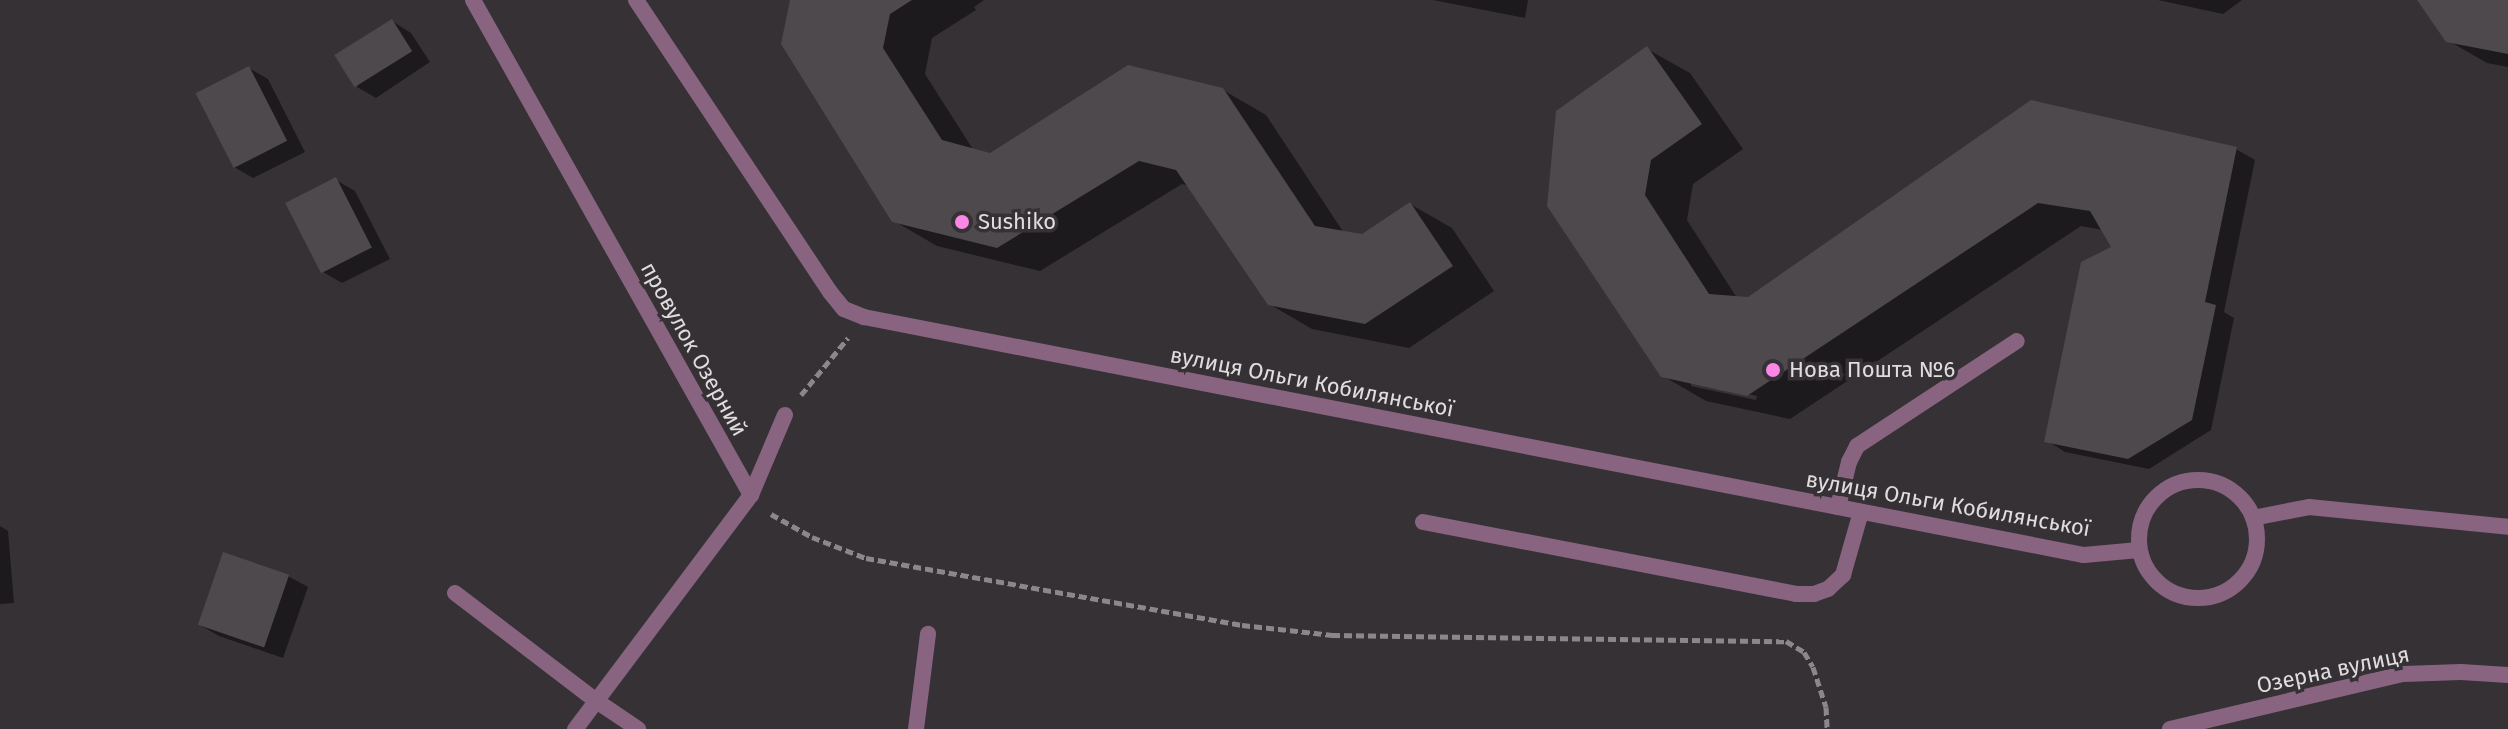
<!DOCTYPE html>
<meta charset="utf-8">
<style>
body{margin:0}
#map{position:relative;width:2508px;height:729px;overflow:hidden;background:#363135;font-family:"Fira Sans",sans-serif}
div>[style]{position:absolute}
.shadow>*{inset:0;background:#0007}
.building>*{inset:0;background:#4e494c;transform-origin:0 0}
.path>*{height:5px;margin-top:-2.5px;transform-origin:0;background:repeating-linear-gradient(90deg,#8b878a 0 8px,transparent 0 12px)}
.lane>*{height:16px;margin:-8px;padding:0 8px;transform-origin:8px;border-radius:8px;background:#896481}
.street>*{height:16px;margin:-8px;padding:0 8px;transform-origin:8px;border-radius:8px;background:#896481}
.street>.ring{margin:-8px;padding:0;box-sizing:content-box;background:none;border:16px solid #896481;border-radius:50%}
.dots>*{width:22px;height:22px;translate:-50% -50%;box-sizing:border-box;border:4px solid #363135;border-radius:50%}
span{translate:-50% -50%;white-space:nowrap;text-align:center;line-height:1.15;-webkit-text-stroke:7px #363135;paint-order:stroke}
.poi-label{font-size:22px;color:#e0dddf}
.left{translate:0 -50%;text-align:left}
.street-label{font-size:22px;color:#e0dddf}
</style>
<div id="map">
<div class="shadow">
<i style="clip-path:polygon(792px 0,984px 0,974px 7px,976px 10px,932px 38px,925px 74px,974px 151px,990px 155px,1223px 90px,1266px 115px,1344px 233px,1362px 236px,1410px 204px,1452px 228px,1494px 291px,1409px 348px,1312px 329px,1269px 304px,1189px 186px,1182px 184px,1040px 271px,937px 246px,894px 221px)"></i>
<i style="clip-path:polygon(1433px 0,1528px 0,1525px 18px)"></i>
<i style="clip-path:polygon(2158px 0,2242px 0,2223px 14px)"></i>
<i style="clip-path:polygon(2420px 0,2508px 0,2508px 67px,2487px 63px,2447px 40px)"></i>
<i style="clip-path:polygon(392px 21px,411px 33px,430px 62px,376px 98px,357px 87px)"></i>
<i style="clip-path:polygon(evenodd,1647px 49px,1690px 73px,1743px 149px,1693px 184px,1687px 220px,1737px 298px,1749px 299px,2032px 103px,2236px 149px,2255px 160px,2224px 312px,2234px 318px,2211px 430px,2149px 469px,2065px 452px,2046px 440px,2113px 247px,2103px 230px,2081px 226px,1790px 419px,1706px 401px,1663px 376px,1549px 205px,1647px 49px,1691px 381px,1757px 396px,1756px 400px,1691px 386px,1691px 381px)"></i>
<i style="clip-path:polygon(249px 68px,268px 79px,305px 152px,253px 178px,234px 167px)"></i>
<i style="clip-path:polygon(336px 180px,355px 191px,390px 259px,342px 283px,323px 272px)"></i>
<i style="clip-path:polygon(0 526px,8px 531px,14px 603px,0 604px)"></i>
<i style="clip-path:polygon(288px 576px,308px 587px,283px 658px,219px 636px,200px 625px)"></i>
</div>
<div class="building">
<i style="clip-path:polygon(790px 0,912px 0,890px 14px,883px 48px,942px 140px,990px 153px,1128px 65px,1223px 88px,1315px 226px,1362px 234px,1410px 202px,1453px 266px,1365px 324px,1268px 305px,1176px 170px,1139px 161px,997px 248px,892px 222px,781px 44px)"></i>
<i style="clip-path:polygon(2417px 0,2508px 0,2508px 54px,2446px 42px)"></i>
<i style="left:392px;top:19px;width:38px;height:68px;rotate:58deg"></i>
<i style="clip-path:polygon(1647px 46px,1702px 124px,1651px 160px,1645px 195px,1709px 294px,1748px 297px,2031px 100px,2237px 147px,2205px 302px,2216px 305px,2192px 420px,2128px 459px,2044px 442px,2081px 262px,2111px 247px,2090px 211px,2038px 203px,1747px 396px,1661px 377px,1547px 206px,1556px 111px)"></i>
<i style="left:249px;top:66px;width:84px;height:60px;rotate:63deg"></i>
<i style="left:336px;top:177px;width:79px;height:57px;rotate:63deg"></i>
<i style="left:223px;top:552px;width:70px;height:77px;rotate:19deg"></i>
</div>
<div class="path">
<i style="left:801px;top:395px;width:74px;rotate:-50.5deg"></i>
<i style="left:771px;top:514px;width:47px;rotate:29.3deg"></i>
<i style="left:812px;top:537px;width:58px;rotate:21.3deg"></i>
<i style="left:866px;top:558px;width:382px;rotate:10.1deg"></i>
<i style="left:1242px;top:625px;width:91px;rotate:6.3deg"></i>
<i style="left:1332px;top:635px;width:454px;rotate:0.8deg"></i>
<i style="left:1786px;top:641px;width:21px;rotate:31deg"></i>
<i style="left:1804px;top:652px;width:17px;rotate:59deg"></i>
<i style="left:1813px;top:667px;width:42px;rotate:72deg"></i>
<i style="left:1826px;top:707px;width:22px;rotate:87deg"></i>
</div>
<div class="lane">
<i style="left:751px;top:495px;width:87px;rotate:-67deg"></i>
<i style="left:1838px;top:507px;width:46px;rotate:-76.3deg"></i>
<i style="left:1849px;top:462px;width:18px;rotate:-63deg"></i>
<i style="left:1857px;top:446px;width:191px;rotate:-33.3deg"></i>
<i style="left:1423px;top:522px;width:380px;rotate:10.9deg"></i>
<i style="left:1796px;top:594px;width:18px"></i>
<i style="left:1814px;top:594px;width:15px;rotate:-20deg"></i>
<i style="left:1828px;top:589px;width:21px;rotate:-43deg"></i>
<i style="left:1843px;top:575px;width:66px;rotate:-74.1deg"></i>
<i style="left:455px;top:593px;width:176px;rotate:37.4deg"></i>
<i style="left:916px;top:729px;width:96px;rotate:-82.8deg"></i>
</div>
<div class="street">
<i style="left:473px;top:0;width:568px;rotate:60.68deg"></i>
<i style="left:751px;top:495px;width:293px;rotate:126.9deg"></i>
<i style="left:636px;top:0;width:351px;rotate:56.4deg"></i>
<i style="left:830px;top:292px;width:22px;rotate:51deg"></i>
<i style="left:844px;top:309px;width:22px;rotate:22deg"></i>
<i style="left:864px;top:317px;width:1243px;rotate:11.04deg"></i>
<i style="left:2084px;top:555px;width:55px;rotate:-5.2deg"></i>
<i class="ring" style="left:2139px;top:480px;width:102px;height:102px"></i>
<i style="left:2253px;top:518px;width:57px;rotate:-11.1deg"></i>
<i style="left:2309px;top:507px;width:200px;rotate:5.7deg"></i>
<i style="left:595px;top:700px;width:52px;rotate:34deg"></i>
<i style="left:2170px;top:729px;width:239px;rotate:-13.3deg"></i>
<i style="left:2403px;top:674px;width:58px;rotate:-2deg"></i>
<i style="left:2461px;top:672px;width:47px;rotate:3.7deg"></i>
</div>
<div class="dots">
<i style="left:962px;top:222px;background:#fa87e6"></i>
<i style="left:1773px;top:370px;background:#fa87e6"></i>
</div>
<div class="poi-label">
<span class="left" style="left:978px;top:222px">Sushiko</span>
<span class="left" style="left:1789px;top:370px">Нова Пошта №6</span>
</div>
<div class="street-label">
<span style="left:694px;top:349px;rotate:61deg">провулок Озерний</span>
<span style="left:1312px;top:382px;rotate:11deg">вулиця Ольги Кобилянської</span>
<span style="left:1948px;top:504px;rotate:10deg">вулиця Ольги Кобилянської</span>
<span style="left:2333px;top:670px;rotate:-12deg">Озерна вулиця</span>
</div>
</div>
